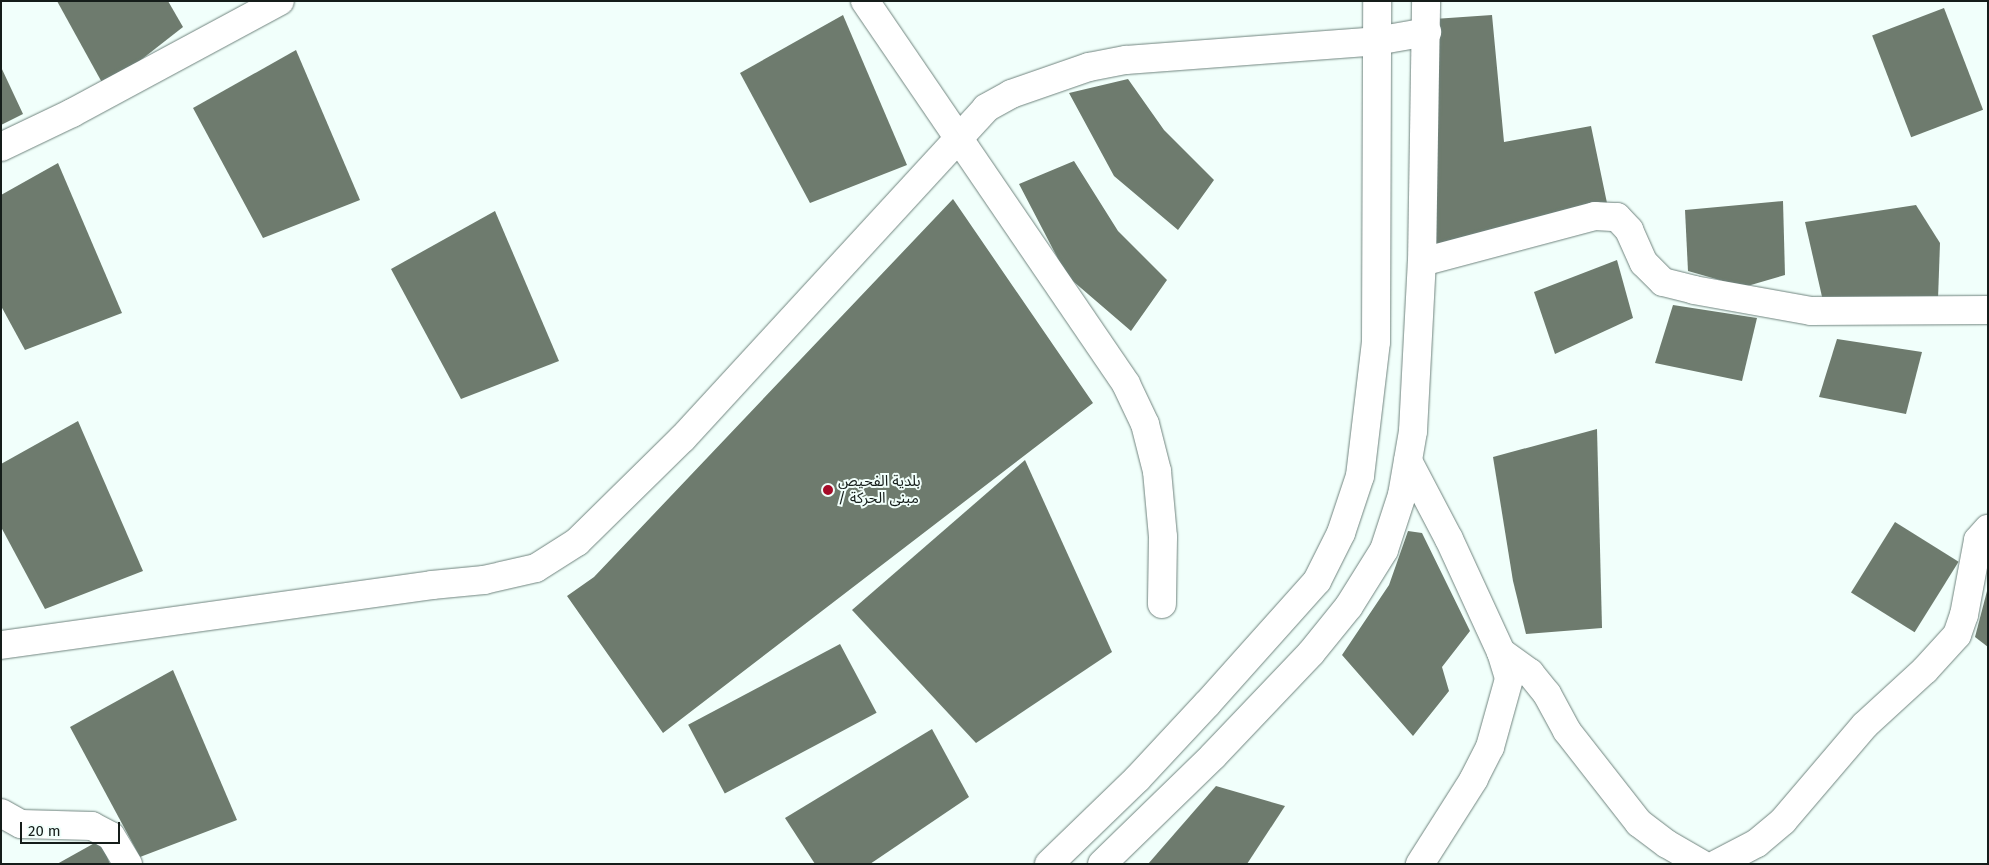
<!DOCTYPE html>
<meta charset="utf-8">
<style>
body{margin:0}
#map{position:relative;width:1989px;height:865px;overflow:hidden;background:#f1fffb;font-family:"Fira Sans","Noto Sans Arabic",sans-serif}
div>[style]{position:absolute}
.building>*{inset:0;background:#6e7b6e;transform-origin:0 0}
.roads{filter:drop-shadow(0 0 1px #70847e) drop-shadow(0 0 1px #70847e)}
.minor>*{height:28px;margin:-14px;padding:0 14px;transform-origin:14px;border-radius:14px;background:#fff}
.tertiary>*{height:28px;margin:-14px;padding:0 14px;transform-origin:14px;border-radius:14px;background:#fff}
.dots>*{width:14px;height:14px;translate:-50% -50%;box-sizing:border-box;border:2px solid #f1fffb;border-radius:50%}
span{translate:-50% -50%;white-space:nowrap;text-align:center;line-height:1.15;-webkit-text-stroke:4px #f1fffb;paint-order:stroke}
.poi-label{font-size:15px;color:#151d1a}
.left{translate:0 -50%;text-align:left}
.frame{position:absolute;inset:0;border:2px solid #151d1a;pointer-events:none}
.scale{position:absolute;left:20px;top:822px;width:100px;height:22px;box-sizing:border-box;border:2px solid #151d1a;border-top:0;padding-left:6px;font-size:15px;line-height:18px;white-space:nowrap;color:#151d1a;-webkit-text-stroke:4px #f1fffb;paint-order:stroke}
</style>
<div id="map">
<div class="building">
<i style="clip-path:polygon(57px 1px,168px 1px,183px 27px,105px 88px)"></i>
<i style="left:1944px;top:8px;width:109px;height:77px;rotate:69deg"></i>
<i style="clip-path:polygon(843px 15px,907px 165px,810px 203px,740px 73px)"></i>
<i style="clip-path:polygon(1492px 15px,1504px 142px,1591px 126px,1607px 203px,1442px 250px,1430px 240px,1434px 19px)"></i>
<i style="clip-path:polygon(296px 50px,360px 200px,263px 238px,193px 108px)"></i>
<i style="clip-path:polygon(1px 67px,23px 114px,1px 125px)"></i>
<i style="clip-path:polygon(1128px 79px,1164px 130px,1214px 180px,1178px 230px,1114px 176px,1069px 93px)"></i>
<i style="clip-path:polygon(1074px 161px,1118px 231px,1167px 280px,1131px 331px,1067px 276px,1019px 184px)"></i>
<i style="clip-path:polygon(58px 163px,122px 313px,25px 350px,1px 306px,1px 195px)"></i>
<i style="clip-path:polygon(953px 199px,1093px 403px,663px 733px,567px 596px,594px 577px)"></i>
<i style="clip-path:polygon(1783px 201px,1785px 275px,1744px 287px,1688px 271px,1685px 210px)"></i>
<i style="clip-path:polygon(1916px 205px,1940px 243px,1938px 299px,1823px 301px,1805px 222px)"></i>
<i style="clip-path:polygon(495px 211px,559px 361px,461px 399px,391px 269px)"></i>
<i style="clip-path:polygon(1617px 260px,1633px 318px,1555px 354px,1534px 292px)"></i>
<i style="clip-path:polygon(1673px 305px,1757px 318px,1742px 381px,1655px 363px)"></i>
<i style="clip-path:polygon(1837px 339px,1922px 352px,1906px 414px,1819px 397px)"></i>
<i style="clip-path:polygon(78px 421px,143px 571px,45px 609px,1px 527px,1px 464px)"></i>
<i style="clip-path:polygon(1597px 429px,1602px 628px,1526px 634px,1513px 581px,1493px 457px)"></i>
<i style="clip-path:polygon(1025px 460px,1112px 652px,976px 743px,852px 610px)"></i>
<i style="left:1895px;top:522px;width:75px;height:83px;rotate:32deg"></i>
<i style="clip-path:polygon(1408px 531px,1422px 533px,1470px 631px,1442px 667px,1449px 691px,1413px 736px,1342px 655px,1389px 585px)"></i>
<i style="clip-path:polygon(1987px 591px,1988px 591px,1988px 647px,1975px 637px)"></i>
<i style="left:840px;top:644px;width:78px;height:172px;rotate:62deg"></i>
<i style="clip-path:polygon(173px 670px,237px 820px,140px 857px,70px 727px)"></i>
<i style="clip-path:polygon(932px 729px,969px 797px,870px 864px,815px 864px,785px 818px)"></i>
<i style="clip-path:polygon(1216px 786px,1285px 806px,1247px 864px,1148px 864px)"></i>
<i style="clip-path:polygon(100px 840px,110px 864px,57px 864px)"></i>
</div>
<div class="roads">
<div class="minor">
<i style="left:865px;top:1px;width:463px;rotate:55.7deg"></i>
<i style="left:1126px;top:384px;width:44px;rotate:64.6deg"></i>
<i style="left:1145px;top:424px;width:49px;rotate:75.7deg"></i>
<i style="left:1157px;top:471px;width:66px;rotate:84.8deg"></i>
<i style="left:1163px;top:537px;width:67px;rotate:90.9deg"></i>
<i style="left:1px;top:147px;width:79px;rotate:-25.6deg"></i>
<i style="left:72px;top:113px;width:236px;rotate:-28.3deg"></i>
<i style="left:1422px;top:262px;width:179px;rotate:-14.9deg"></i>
<i style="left:1595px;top:216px;width:22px;rotate:3deg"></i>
<i style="left:1617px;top:217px;width:18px;rotate:47deg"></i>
<i style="left:1629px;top:230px;width:36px;rotate:66deg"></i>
<i style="left:1644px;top:263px;width:27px;rotate:45deg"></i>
<i style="left:1663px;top:282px;width:32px;rotate:14deg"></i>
<i style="left:1694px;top:290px;width:119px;rotate:10.2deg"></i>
<i style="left:1811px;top:311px;width:177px;rotate:-0.3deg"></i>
<i style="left:1408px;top:461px;width:88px;rotate:62.3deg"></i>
<i style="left:1449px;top:539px;width:124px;rotate:65.3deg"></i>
<i style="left:1501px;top:652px;width:28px;rotate:73deg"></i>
<i style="left:1509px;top:679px;width:71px;rotate:105.6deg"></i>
<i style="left:1490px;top:747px;width:36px;rotate:117deg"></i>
<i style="left:1474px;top:779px;width:101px;rotate:122.4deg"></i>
<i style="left:1px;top:645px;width:435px;rotate:-7.9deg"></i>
<i style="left:432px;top:585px;width:52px;rotate:-5.5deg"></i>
<i style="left:484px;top:580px;width:53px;rotate:-13deg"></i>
<i style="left:536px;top:568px;width:49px;rotate:-32.4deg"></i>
<i style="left:577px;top:542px;width:148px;rotate:-44.5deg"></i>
<i style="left:683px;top:438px;width:448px;rotate:-47.4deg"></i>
<i style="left:986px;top:108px;width:29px;rotate:-29deg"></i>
<i style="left:1011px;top:94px;width:83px;rotate:-19.1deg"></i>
<i style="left:1089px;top:67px;width:38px;rotate:-11deg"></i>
<i style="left:1126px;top:60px;width:251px;rotate:-4.3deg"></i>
<i style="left:1376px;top:41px;width:52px;rotate:-10deg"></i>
<i style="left:1501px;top:652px;width:36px;rotate:36deg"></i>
<i style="left:1530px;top:673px;width:27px;rotate:51deg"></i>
<i style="left:1547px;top:694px;width:42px;rotate:61.6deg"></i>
<i style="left:1567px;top:731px;width:117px;rotate:52deg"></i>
<i style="left:1639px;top:823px;width:35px;rotate:37deg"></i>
<i style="left:1667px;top:844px;width:39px;rotate:30deg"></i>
<i style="left:1px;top:813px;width:23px;rotate:29deg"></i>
<i style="left:21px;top:824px;width:71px;rotate:1.6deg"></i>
<i style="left:92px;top:826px;width:21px;rotate:28deg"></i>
<i style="left:111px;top:836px;width:33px;rotate:59deg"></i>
<i style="left:1717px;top:864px;width:45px;rotate:-27.7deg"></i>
<i style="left:1757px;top:843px;width:34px;rotate:-40deg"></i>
<i style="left:1783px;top:821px;width:126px;rotate:-49.5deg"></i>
<i style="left:1865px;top:725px;width:81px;rotate:-42.5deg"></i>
<i style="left:1925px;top:670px;width:47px;rotate:-47.6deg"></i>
<i style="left:1957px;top:635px;width:21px;rotate:-71deg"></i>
<i style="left:1964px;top:615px;width:76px;rotate:-79.4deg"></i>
<i style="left:1978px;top:540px;width:15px;rotate:-48deg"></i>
</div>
<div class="tertiary">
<i style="left:1049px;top:864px;width:122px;rotate:-44deg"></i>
<i style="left:1137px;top:779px;width:103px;rotate:-47deg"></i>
<i style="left:1207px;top:704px;width:165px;rotate:-48.2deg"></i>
<i style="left:1317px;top:581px;width:54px;rotate:-63.4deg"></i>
<i style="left:1341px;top:533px;width:60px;rotate:-71.6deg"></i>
<i style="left:1360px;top:476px;width:135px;rotate:-83.2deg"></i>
<i style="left:1376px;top:342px;width:341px;rotate:-89.8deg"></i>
<i style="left:1102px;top:864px;width:155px;rotate:-44.2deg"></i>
<i style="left:1213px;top:756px;width:142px;rotate:-46.4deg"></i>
<i style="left:1311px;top:653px;width:60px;rotate:-51deg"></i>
<i style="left:1349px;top:606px;width:66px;rotate:-58deg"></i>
<i style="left:1384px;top:550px;width:58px;rotate:-71.9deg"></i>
<i style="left:1402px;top:495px;width:65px;rotate:-80.2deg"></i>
<i style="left:1413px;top:431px;width:169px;rotate:-87deg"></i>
<i style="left:1422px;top:262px;width:261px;rotate:-89.1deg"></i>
</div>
</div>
<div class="dots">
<i style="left:828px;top:490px;background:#a50b28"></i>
</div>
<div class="poi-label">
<span class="left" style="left:838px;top:490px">بلدية الفحيص<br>/ مبنى الحركة</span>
</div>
<div class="frame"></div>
<div class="scale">20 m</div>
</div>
